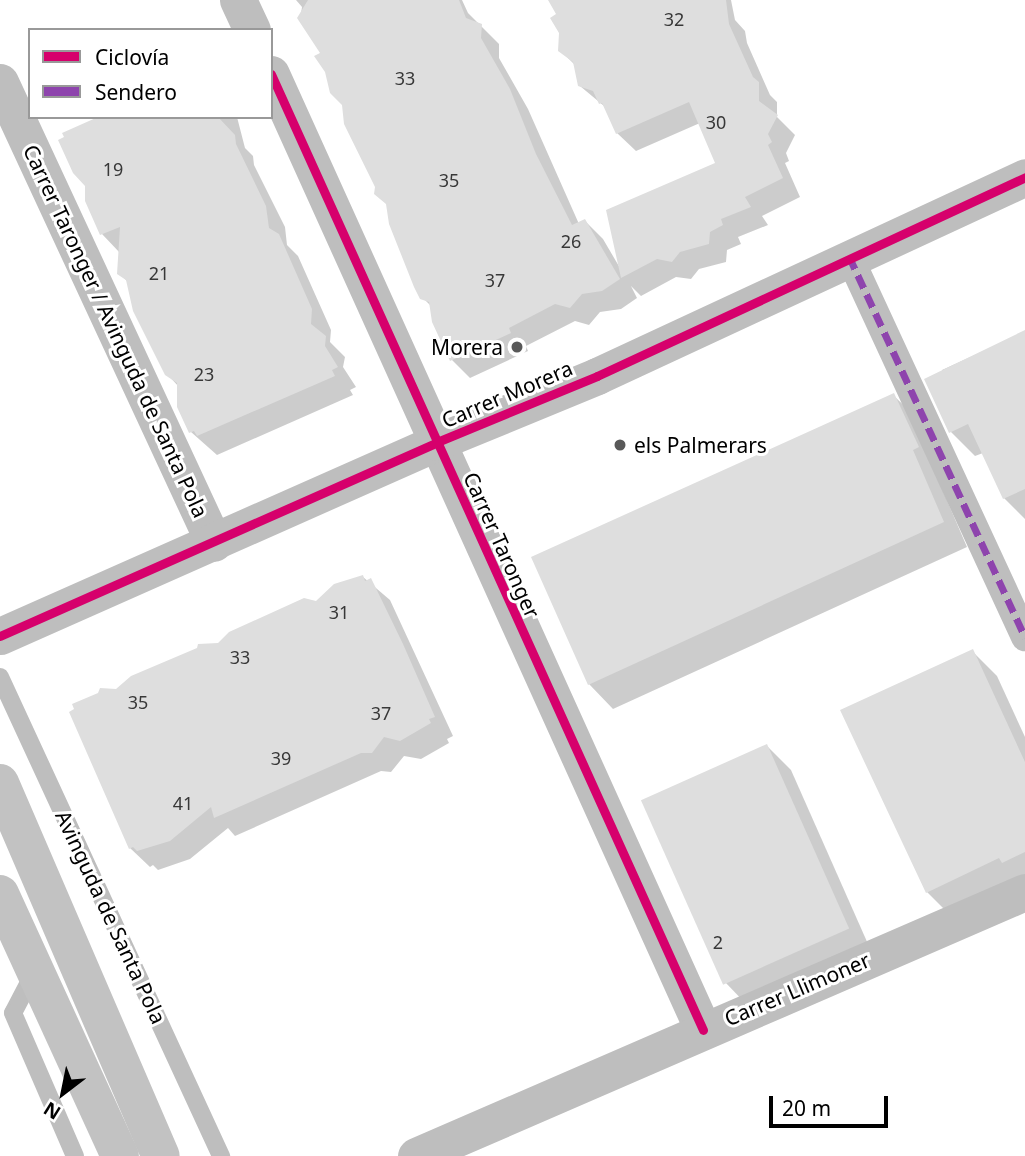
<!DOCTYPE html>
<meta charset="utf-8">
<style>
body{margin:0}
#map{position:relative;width:1025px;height:1156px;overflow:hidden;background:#fff;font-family:"Noto Sans",sans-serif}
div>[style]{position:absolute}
.shadow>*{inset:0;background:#0003}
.building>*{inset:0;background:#dedede;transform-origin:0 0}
.service>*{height:18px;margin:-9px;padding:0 9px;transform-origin:9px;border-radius:9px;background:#bebebe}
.pedestrian>*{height:28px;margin:-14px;padding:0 14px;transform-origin:14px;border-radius:14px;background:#bebebe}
.minor>*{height:37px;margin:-18.5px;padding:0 18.5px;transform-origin:18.5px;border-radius:18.5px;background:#bebebe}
.secondary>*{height:38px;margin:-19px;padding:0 19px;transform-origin:19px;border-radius:19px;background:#c2c2c2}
.quiet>*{height:7px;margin-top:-3.5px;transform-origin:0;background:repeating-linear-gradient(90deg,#8e44ad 0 14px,transparent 0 21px)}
.cycleway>*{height:9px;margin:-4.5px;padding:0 4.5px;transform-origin:4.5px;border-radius:4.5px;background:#d6006c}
.dots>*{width:19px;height:19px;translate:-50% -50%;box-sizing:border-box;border:4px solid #fff;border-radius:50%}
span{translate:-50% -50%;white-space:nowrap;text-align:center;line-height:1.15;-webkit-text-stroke:6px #fff;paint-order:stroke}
.number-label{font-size:18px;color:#383838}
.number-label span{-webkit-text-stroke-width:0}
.street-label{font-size:21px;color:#000}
.poi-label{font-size:21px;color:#000}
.right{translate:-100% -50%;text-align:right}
.left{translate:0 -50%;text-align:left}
.legend{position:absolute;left:28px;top:28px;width:245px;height:91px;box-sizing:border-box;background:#fff;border:2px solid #999;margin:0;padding:9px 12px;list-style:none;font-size:21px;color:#000}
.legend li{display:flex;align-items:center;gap:14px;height:35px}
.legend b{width:35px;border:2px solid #999}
.north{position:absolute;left:28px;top:1058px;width:70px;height:70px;-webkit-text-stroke:5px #fff;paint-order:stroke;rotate:212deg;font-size:19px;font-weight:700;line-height:28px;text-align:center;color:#000}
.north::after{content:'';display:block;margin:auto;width:24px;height:32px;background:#000;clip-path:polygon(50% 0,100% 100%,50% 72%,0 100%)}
.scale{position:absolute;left:769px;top:1096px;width:119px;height:32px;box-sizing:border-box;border:4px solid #000;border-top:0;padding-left:9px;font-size:21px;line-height:24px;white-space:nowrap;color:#000;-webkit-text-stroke:5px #fff;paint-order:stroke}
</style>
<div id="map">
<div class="shadow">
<i style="clip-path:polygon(296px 0,462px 0,468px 13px,499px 44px,499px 58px,528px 109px,579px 224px,585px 221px,603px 239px,620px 268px,718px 164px,700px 123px,636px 151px,617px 133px,604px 106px,580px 86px,575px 65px,560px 50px,567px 10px,551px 0,731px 0,735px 20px,745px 31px,747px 43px,770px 95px,777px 102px,777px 117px,795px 135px,786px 153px,789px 161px,785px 163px,800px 197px,762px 216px,768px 225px,738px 237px,741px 244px,727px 250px,726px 262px,699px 269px,691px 279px,676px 277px,641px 296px,631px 286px,637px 298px,621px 309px,600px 312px,589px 325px,575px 321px,526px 346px,528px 351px,470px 378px,452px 360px,432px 307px,422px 297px,388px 206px,376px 187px,323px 54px,300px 20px,302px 7px)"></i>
<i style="clip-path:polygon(101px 117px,237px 117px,245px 148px,253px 156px,254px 165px,285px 227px,287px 245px,298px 256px,331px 330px,330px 342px,345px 357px,343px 367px,356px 387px,350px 390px,353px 395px,217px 455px,191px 432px,179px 406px,179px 387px,167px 374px,129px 283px,119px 273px,120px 253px,102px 234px,87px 201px,87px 185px)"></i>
<i style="clip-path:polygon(1025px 332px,1025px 519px,1004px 498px,983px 453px,975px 456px,951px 432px,942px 370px)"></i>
<i style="clip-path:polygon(893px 395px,918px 419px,936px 475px,967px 547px,613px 709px,589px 684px)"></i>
<i style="clip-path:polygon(363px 577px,390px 600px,453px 736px,447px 739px,449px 743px,421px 759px,404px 756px,391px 772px,381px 771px,235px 836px,228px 828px,190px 859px,158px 870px,153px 865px,150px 867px,130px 848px,117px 691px,316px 603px)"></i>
<i style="clip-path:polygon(972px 651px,997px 676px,1025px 737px,1025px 884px,951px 916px,927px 892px)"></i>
<i style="clip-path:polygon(767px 746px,791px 770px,872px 953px,748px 1006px,724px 981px)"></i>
</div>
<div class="building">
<i style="clip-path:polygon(308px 0,459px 0,466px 18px,482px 24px,481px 38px,510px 89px,536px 154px,572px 225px,585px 219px,620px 279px,602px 291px,582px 294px,570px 308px,555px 304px,509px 328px,511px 333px,450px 361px,432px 322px,429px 302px,420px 299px,414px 287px,389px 224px,386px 204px,374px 194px,375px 187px,344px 124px,342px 105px,330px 93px,325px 72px,314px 56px,320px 53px,297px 18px)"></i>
<i style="clip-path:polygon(548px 0,726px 0,729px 24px,753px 77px,759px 82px,759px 101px,778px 115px,768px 134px,772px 142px,768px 145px,783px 178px,745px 197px,751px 207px,721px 219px,723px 225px,710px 232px,709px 244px,680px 252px,672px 262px,657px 259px,621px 278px,606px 210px,715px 163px,689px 102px,616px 134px,602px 103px,599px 104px,593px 91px,578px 86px,573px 62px,558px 51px,559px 33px,550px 18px,556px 14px)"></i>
<i style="clip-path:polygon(98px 117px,218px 117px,235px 135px,236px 144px,266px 206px,269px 228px,279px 234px,312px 309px,311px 324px,326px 336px,325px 346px,338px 367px,332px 370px,335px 376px,197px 436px,194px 431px,189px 433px,177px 407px,177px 383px,165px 375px,133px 311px,126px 280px,117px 274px,120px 227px,100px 235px,85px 201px,85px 186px,73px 173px,58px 140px,64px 137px,62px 133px)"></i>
<i style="clip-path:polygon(1025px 330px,1025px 489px,1003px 499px,968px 424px,949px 433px,924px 379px)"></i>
<i style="clip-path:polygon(894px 393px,919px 447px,913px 450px,944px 522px,588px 685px,531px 557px)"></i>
<i style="clip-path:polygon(363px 575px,365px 581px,371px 578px,403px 644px,435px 717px,429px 719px,431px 723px,400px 741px,384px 737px,372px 753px,361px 753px,214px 818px,211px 807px,170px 841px,137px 851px,133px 847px,129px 849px,69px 712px,74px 709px,72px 704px,98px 693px,100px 688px,116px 689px,131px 676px,197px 648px,198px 644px,218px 643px,229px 632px,304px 598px,316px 601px,334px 584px)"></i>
<i style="clip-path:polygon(973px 649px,1025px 762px,1025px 852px,1002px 863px,999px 858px,926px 893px,840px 710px)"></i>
<i style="left:767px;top:744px;width:202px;height:138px;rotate:66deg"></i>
</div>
<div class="service">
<i style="left:0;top:677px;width:528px;rotate:65.23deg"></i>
<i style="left:35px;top:971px;width:47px;rotate:117.6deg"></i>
<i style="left:13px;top:1013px;width:156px;rotate:66.6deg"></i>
</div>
<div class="pedestrian">
<i style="left:849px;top:256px;width:420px;rotate:65.2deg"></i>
</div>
<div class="minor">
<i style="left:238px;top:0;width:33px;rotate:65deg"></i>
<i style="left:271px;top:74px;width:1049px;rotate:65.68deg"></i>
<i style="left:0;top:82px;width:508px;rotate:65.1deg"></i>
<i style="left:0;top:636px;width:478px;rotate:-23.9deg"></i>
<i style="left:437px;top:442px;width:173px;rotate:-22.4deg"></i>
<i style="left:597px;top:376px;width:472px;rotate:-24.9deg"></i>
<i style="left:416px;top:1156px;width:664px;rotate:-23.44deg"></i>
</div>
<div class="secondary">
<i style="left:0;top:783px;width:406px;rotate:66.7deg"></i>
<i style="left:0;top:894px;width:288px;rotate:65.4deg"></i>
</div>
<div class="quiet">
<i style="left:849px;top:256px;width:420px;rotate:65.2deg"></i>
</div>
<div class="cycleway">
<i style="left:271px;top:74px;width:1049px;rotate:65.68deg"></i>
<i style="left:0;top:636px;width:478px;rotate:-23.9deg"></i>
<i style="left:437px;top:442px;width:173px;rotate:-22.4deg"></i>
<i style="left:597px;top:376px;width:472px;rotate:-24.9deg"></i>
</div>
<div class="dots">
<i style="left:517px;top:347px;background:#595959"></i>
<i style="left:620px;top:445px;background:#595959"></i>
</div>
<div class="number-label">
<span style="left:674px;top:19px">32</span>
<span style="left:405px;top:78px">33</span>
<span style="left:716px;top:122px">30</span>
<span style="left:113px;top:169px">19</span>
<span style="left:449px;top:180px">35</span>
<span style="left:571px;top:241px">26</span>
<span style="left:159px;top:273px">21</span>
<span style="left:495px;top:280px">37</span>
<span style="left:204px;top:374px">23</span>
<span style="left:339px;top:612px">31</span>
<span style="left:240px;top:657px">33</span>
<span style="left:138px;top:702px">35</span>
<span style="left:381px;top:713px">37</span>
<span style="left:281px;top:758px">39</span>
<span style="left:183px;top:803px">41</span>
<span style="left:718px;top:942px">2</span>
</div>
<div class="street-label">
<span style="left:116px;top:331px;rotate:65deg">Carrer Taronger / Avinguda de Santa Pola</span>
<span style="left:507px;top:394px;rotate:-23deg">Carrer Morera</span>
<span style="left:502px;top:545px;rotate:66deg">Carrer Taronger</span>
<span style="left:111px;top:917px;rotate:65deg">Avinguda de Santa Pola</span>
<span style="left:797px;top:989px;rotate:-23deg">Carrer Llimoner</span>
</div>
<div class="poi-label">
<span class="right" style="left:503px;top:347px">Morera</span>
<span class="left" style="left:634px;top:445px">els Palmerars</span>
</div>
<ul class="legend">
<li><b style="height:9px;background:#d6006c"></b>Ciclovía</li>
<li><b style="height:9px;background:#8e44ad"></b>Sendero</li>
</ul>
<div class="north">N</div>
<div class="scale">20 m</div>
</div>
